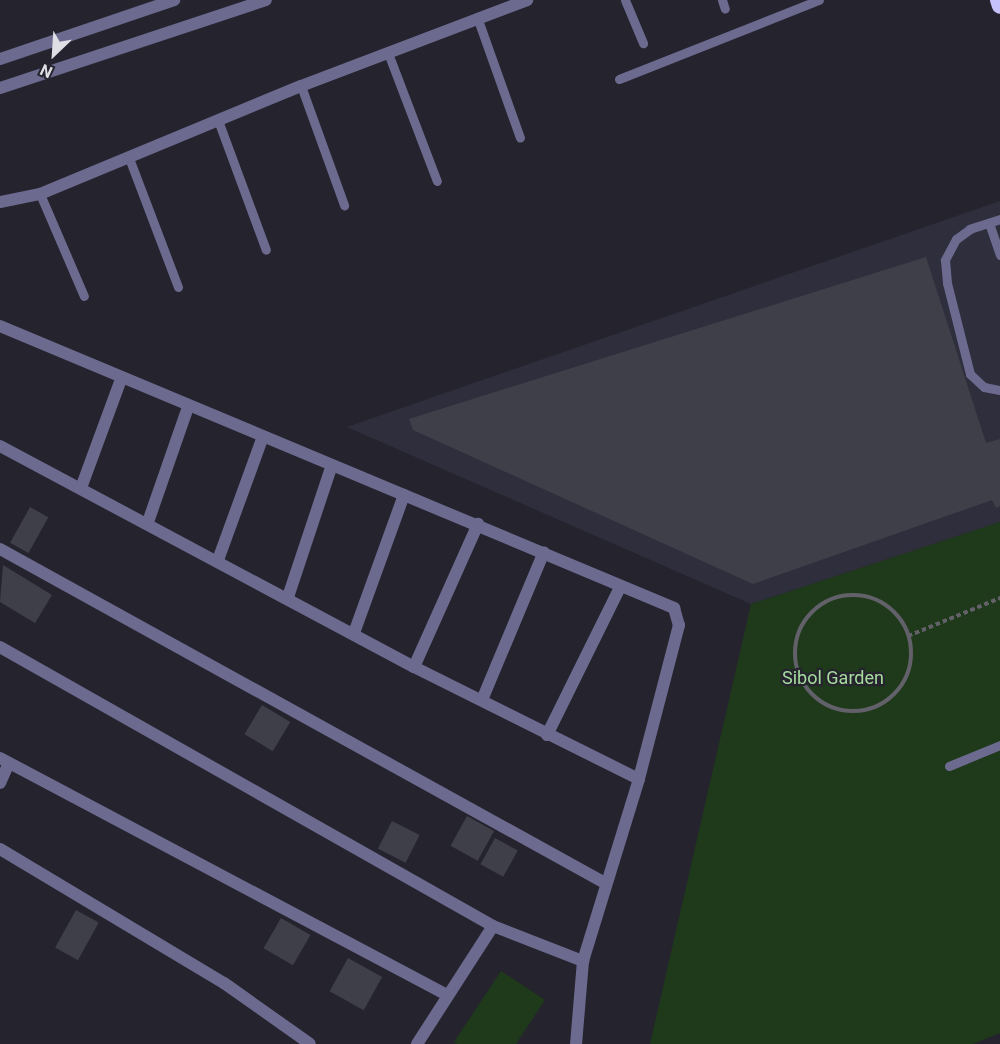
<!DOCTYPE html>
<style>
body{margin:0}
#map{position:relative;width:1000px;height:1044px;overflow:hidden;background:#25242e;font-family:Roboto,sans-serif}
div>[style]{position:absolute}
.built>*{inset:0;background:#2f2e3c}
.green>*{inset:0;background:#1f391b}
.building>*{inset:0;background:#3f3f49;transform-origin:0 0}
.path>*{height:4px;margin-top:-2px;transform-origin:0;background:repeating-linear-gradient(90deg,#62616a 0 4.5px,transparent 0 7.5px)}
.path>.ring{margin:-2px;padding:0;box-sizing:content-box;background:none;border:4px solid #62616a;border-radius:50%}
.service>*{height:9px;margin:-4.5px;padding:0 4.5px;transform-origin:4.5px;border-radius:4.5px;background:#6d6a90}
.minor>*{height:12px;margin:-6px;padding:0 6px;transform-origin:6px;border-radius:6px;background:#6d6a90}
.trunk>*{height:16px;margin:-8px;padding:0 8px;transform-origin:8px;border-radius:8px;background:#c6c0fb}
span{translate:-50% -50%;white-space:nowrap;text-align:center;line-height:1.15;-webkit-text-stroke:4.5px #25242e;paint-order:stroke}
.park-label{font-size:18px;color:#a6db9d}
.north{position:absolute;left:24px;top:24px;width:60px;height:60px;-webkit-text-stroke:4px #25242e;paint-order:stroke;rotate:205deg;font-size:16px;font-weight:700;line-height:24px;text-align:center;color:#dfdee5}
.north::after{content:'';display:block;margin:auto;width:21px;height:27px;background:#dfdee5;clip-path:polygon(50% 0,100% 100%,50% 72%,0 100%)}
</style>
<div id="map">
<div class="built">
<i style="clip-path:polygon(1000px 201px,1000px 522px,751px 604px,347px 427px)"></i>
</div>
<div class="green">
<i style="clip-path:polygon(1000px 522px,1000px 1033px,973px 1044px,650px 1044px,751px 604px)"></i>
<i style="clip-path:polygon(501px 971px,545px 1000px,516px 1044px,457px 1044px,454px 1042px)"></i>
</div>
<div class="building">
<i style="clip-path:polygon(926px 257px,986px 443px,1000px 439px,1000px 506px,996px 508px,992px 500px,753px 584px,413px 430px,409px 419px)"></i>
<i style="left:30px;top:507px;width:21px;height:41px;rotate:29deg"></i>
<i style="clip-path:polygon(3px 565px,52px 595px,35px 623px,0 602px)"></i>
<i style="left:262px;top:705px;width:33px;height:34px;rotate:31deg"></i>
<i style="left:467px;top:816px;width:31px;height:34px;rotate:29deg"></i>
<i style="left:392px;top:821px;width:31px;height:31px;rotate:27deg"></i>
<i style="left:495px;top:838px;width:26px;height:30px;rotate:29deg"></i>
<i style="left:76px;top:910px;width:26px;height:43px;rotate:29deg"></i>
<i style="left:281px;top:918px;width:34px;height:35px;rotate:30deg"></i>
<i style="left:348px;top:958px;width:39px;height:38px;rotate:29deg"></i>
</div>
<div class="path">
<i class="ring" style="left:795px;top:595px;width:112px;height:112px"></i>
<i style="left:908px;top:636px;width:100px;rotate:-22.4deg"></i>
</div>
<div class="service">
<i style="left:625px;top:0;width:47px;rotate:67.3deg"></i>
<i style="left:722px;top:0;width:9px;rotate:72deg"></i>
<i style="left:477px;top:17px;width:128px;rotate:70.4deg"></i>
<i style="left:388px;top:53px;width:137px;rotate:69.1deg"></i>
<i style="left:619px;top:79px;width:215px;rotate:-21.6deg"></i>
<i style="left:301px;top:86px;width:127px;rotate:70.1deg"></i>
<i style="left:219px;top:123px;width:135px;rotate:69.7deg"></i>
<i style="left:129px;top:158px;width:138px;rotate:69.2deg"></i>
<i style="left:40px;top:194px;width:111px;rotate:66.7deg"></i>
<i style="left:1000px;top:219px;width:32px;rotate:162deg"></i>
<i style="left:970px;top:229px;width:17px;rotate:144deg"></i>
<i style="left:956px;top:239px;width:24px;rotate:118deg"></i>
<i style="left:945px;top:260px;width:23px;rotate:85deg"></i>
<i style="left:947px;top:283px;width:94px;rotate:75.8deg"></i>
<i style="left:970px;top:374px;width:19px;rotate:43deg"></i>
<i style="left:984px;top:387px;width:16px;rotate:11deg"></i>
<i style="left:989px;top:223px;width:34px;rotate:71deg"></i>
<i style="left:949px;top:766px;width:55px;rotate:-22.4deg"></i>
</div>
<div class="minor">
<i style="left:0;top:59px;width:184px;rotate:-18.7deg"></i>
<i style="left:0;top:88px;width:280px;rotate:-18.3deg"></i>
<i style="left:0;top:202px;width:41px;rotate:-11.3deg"></i>
<i style="left:40px;top:194px;width:282px;rotate:-22.5deg"></i>
<i style="left:301px;top:86px;width:242px;rotate:-20.8deg"></i>
<i style="left:0;top:326px;width:731px;rotate:22.7deg"></i>
<i style="left:674px;top:608px;width:18px;rotate:74deg"></i>
<i style="left:679px;top:625px;width:159px;rotate:104.6deg"></i>
<i style="left:639px;top:779px;width:190px;rotate:107.1deg"></i>
<i style="left:583px;top:961px;width:83px;rotate:94.8deg"></i>
<i style="left:0;top:446px;width:469px;rotate:28.1deg"></i>
<i style="left:414px;top:667px;width:251px;rotate:26.5deg"></i>
<i style="left:81px;top:488px;width:116px;rotate:-69.8deg"></i>
<i style="left:148px;top:522px;width:122px;rotate:-70.8deg"></i>
<i style="left:0;top:549px;width:691px;rotate:28.9deg"></i>
<i style="left:218px;top:560px;width:129px;rotate:-70deg"></i>
<i style="left:288px;top:597px;width:139px;rotate:-71.6deg"></i>
<i style="left:354px;top:633px;width:147px;rotate:-70.1deg"></i>
<i style="left:0;top:647px;width:566px;rotate:29.51deg"></i>
<i style="left:493px;top:926px;width:97px;rotate:21.3deg"></i>
<i style="left:414px;top:667px;width:157px;rotate:-65.9deg"></i>
<i style="left:482px;top:700px;width:160px;rotate:-67.3deg"></i>
<i style="left:547px;top:735px;width:165px;rotate:-63.7deg"></i>
<i style="left:0;top:758px;width:506px;rotate:27.93deg"></i>
<i style="left:0;top:783px;width:22px;rotate:-66deg"></i>
<i style="left:0;top:849px;width:261px;rotate:30.9deg"></i>
<i style="left:224px;top:983px;width:105px;rotate:35.3deg"></i>
<i style="left:417px;top:1044px;width:140px;rotate:-57.2deg"></i>
</div>
<div class="trunk">
<i style="left:998px;top:0;width:6px;rotate:72deg"></i>
</div>
<div class="park-label">
<span style="left:833px;top:678px">Sibol Garden</span>
</div>
<div class="north">N</div>
</div>
